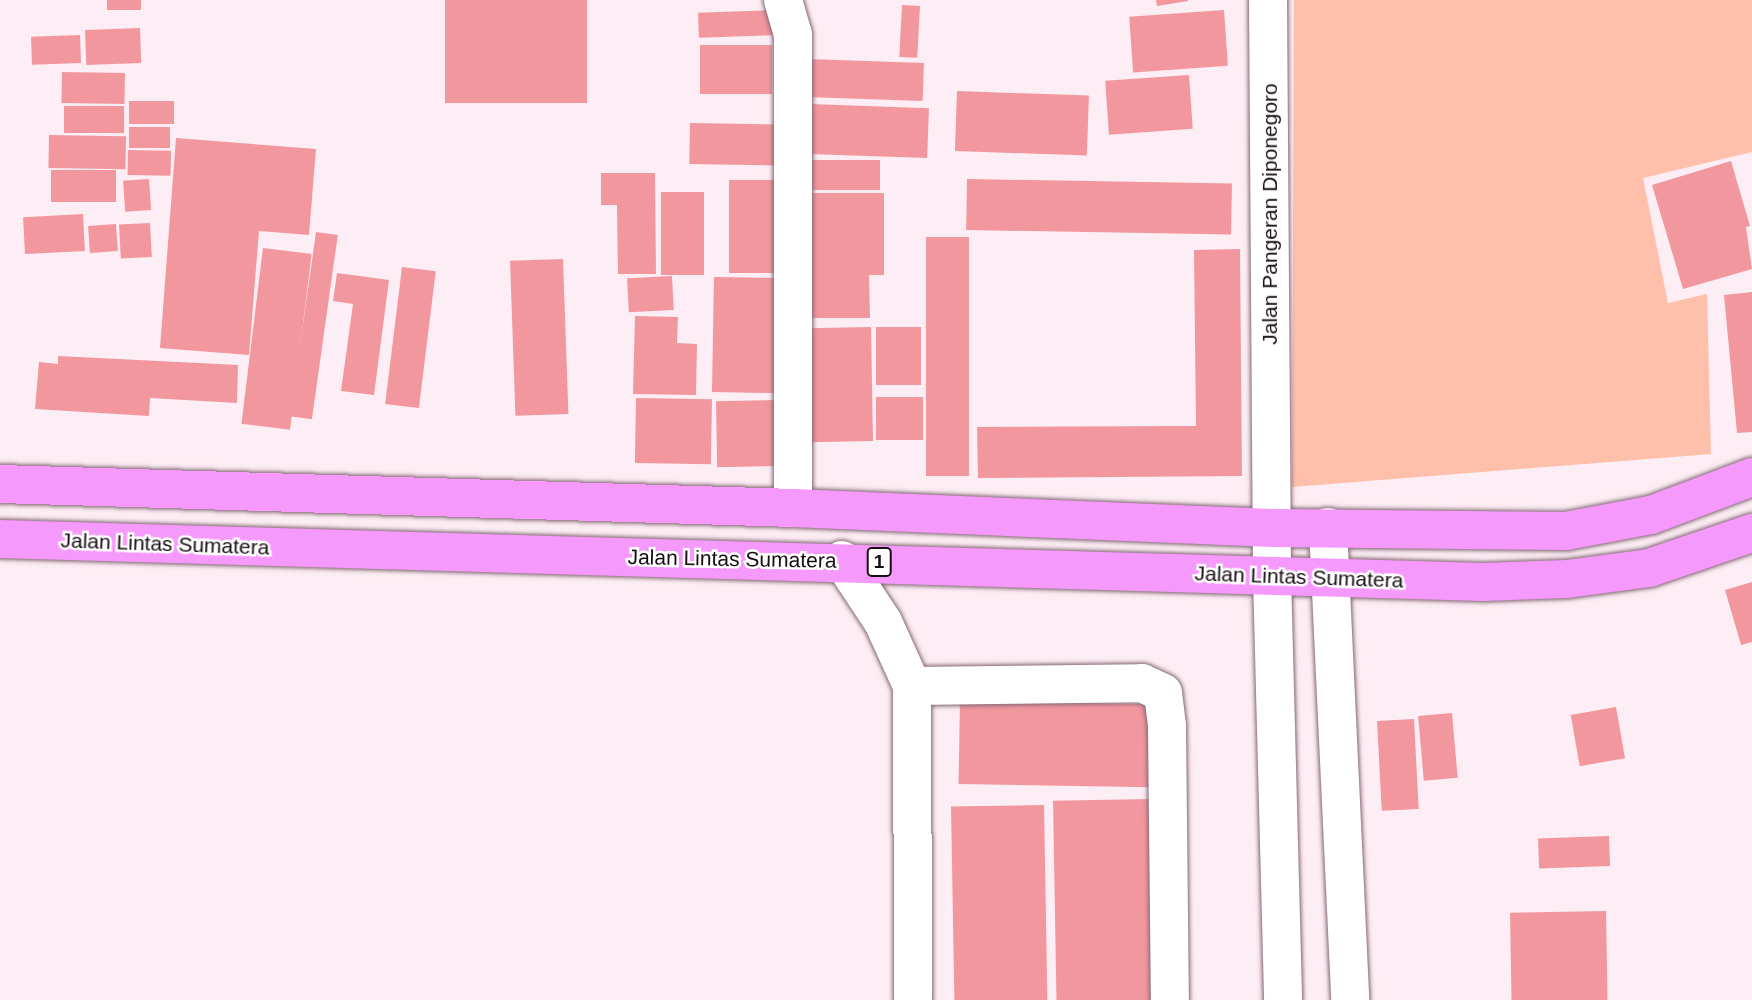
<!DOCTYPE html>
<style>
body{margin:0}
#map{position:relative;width:1752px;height:1000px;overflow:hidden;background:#fceef4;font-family:Arial,sans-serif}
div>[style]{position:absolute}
.green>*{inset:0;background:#fec0aa}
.building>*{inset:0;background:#f2979e;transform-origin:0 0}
.roads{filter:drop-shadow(0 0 2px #866876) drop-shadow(0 0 2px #866876)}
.minor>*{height:38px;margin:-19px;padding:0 19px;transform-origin:19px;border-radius:19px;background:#fff}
.highway>*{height:38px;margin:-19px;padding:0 19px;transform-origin:19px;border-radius:19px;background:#f59afc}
span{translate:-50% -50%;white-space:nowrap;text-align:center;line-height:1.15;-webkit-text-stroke:5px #fff;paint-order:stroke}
.shield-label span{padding:2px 5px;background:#fff;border:2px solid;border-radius:5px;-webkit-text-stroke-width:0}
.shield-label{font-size:19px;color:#180d12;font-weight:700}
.street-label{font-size:21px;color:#180d12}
</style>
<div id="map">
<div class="green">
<i style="clip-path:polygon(1294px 0,1752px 0,1752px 152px,1643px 178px,1668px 303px,1707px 294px,1711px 454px,1292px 487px)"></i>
</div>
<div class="building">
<i style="left:107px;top:0;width:34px;height:10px"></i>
<i style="left:445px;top:0;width:142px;height:103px"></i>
<i style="clip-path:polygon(1156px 0,1188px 0,1188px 1px,1157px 6px)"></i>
<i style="left:902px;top:5px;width:18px;height:52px;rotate:3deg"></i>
<i style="left:779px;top:10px;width:25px;height:81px;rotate:88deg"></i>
<i style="left:1224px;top:10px;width:56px;height:95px;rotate:86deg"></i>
<i style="left:140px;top:28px;width:35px;height:55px;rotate:88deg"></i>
<i style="left:80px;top:35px;width:28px;height:49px;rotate:88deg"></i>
<i style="left:700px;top:45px;width:72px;height:49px"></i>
<i style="left:807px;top:59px;width:117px;height:38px;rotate:2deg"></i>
<i style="left:62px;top:72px;width:63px;height:31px;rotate:1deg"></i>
<i style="left:1189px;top:75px;width:54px;height:84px;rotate:86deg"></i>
<i style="left:957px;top:91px;width:132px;height:60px;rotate:2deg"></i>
<i style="left:129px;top:101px;width:45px;height:23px"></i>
<i style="left:810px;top:104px;width:119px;height:50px;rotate:2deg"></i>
<i style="left:64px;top:106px;width:60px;height:27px"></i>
<i style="left:690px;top:123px;width:88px;height:41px;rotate:1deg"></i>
<i style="left:129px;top:127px;width:41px;height:21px"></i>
<i style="left:49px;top:135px;width:77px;height:33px;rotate:1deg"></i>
<i style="clip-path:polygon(176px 138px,316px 149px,309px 235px,259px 231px,249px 355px,160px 348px)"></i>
<i style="left:128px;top:150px;width:43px;height:25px;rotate:1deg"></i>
<i style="left:809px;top:160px;width:71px;height:30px"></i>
<i style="clip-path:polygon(1731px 161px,1750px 226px,1746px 227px,1752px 269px,1683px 289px,1652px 185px)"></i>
<i style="left:51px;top:170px;width:65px;height:32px"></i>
<i style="clip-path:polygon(601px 173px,655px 173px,656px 274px,618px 274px,617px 205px,601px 205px)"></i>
<i style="left:149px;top:179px;width:31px;height:26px;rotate:86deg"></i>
<i style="left:967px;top:179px;width:265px;height:51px;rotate:1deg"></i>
<i style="left:729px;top:180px;width:52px;height:93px"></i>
<i style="left:661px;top:192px;width:43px;height:83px"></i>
<i style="clip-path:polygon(808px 193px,884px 193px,884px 275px,869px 275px,870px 318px,808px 318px)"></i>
<i style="left:83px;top:214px;width:37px;height:60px;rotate:87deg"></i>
<i style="left:150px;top:223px;width:34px;height:31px;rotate:87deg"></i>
<i style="left:116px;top:224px;width:27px;height:28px;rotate:86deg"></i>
<i style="left:316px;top:232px;width:22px;height:186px;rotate:8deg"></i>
<i style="left:926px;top:237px;width:43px;height:239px"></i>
<i style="left:263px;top:248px;width:49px;height:177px;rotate:7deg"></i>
<i style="clip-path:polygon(1240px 249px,1242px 476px,978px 478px,977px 427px,1196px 426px,1194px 250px)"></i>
<i style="left:563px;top:259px;width:155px;height:53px;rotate:88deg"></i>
<i style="left:402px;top:267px;width:34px;height:138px;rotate:7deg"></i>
<i style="clip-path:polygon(337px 273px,389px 280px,374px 395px,341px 391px,353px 304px,333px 301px)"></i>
<i style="left:672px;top:276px;width:34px;height:45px;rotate:87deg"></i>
<i style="left:714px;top:277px;width:69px;height:115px;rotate:1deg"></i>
<i style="clip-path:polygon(1752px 292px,1752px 432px,1737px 433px,1724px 295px)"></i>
<i style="clip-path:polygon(635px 316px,678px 317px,677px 343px,697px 344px,696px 395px,633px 394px)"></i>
<i style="left:871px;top:327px;width:114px;height:67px;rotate:89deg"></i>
<i style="left:876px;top:327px;width:45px;height:58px"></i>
<i style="clip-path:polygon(58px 356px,238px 365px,237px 403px,150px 398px,149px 416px,35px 409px,39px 362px,58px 364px)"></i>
<i style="left:923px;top:397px;width:43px;height:47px;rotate:90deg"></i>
<i style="left:636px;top:398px;width:76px;height:65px;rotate:1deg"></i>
<i style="left:782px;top:400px;width:66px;height:66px;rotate:89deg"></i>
<i style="clip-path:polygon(1752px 582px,1752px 642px,1741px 645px,1725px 590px)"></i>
<i style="left:960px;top:701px;width:193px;height:83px;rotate:1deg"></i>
<i style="left:1616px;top:707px;width:52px;height:46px;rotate:80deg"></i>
<i style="left:1452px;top:713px;width:65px;height:34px;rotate:85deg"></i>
<i style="left:1414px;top:719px;width:90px;height:37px;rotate:87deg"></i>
<i style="left:1151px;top:799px;width:201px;height:98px;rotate:89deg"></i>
<i style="left:1044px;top:805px;width:195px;height:93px;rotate:89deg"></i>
<i style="left:1609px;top:836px;width:30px;height:71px;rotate:88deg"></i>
<i style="left:1606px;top:911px;width:89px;height:96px;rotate:89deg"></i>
</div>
<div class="roads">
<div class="minor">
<i style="left:783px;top:0;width:35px;rotate:74deg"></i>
<i style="left:793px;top:34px;width:474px;rotate:90deg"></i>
<i style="left:1268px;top:0;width:576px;rotate:89.6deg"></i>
<i style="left:1272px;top:576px;width:424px;rotate:88.5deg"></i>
<i style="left:1328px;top:527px;width:474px;rotate:87.3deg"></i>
<i style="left:842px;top:560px;width:74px;rotate:56.5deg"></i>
<i style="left:883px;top:622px;width:70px;rotate:65.6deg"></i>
<i style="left:912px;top:686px;width:314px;rotate:89.8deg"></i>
<i style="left:912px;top:686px;width:230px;rotate:-0.7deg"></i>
<i style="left:1142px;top:683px;width:23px;rotate:25deg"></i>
<i style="left:1163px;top:693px;width:33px;rotate:83deg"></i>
<i style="left:1167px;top:726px;width:274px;rotate:89.4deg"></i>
</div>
<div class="highway">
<i style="left:0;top:484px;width:793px;rotate:1.73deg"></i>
<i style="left:793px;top:508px;width:480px;rotate:2.4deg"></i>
<i style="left:1273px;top:528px;width:293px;rotate:0.6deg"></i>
<i style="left:1566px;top:531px;width:86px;rotate:-10.7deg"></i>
<i style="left:1651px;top:515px;width:108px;rotate:-20.6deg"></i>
<i style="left:0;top:539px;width:1484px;rotate:1.66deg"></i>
<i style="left:1483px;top:582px;width:84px;rotate:-2deg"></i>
<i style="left:1567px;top:579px;width:83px;rotate:-7.6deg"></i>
<i style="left:1649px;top:568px;width:109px;rotate:-18.8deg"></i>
</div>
</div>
<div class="shield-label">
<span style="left:879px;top:562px">1</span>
</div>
<div class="street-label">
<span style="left:1270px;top:214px;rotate:-90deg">Jalan Pangeran Diponegoro</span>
<span style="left:165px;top:544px;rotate:2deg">Jalan Lintas Sumatera</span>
<span style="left:732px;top:559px;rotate:1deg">Jalan Lintas Sumatera</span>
<span style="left:1299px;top:577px;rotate:2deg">Jalan Lintas Sumatera</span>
</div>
</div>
